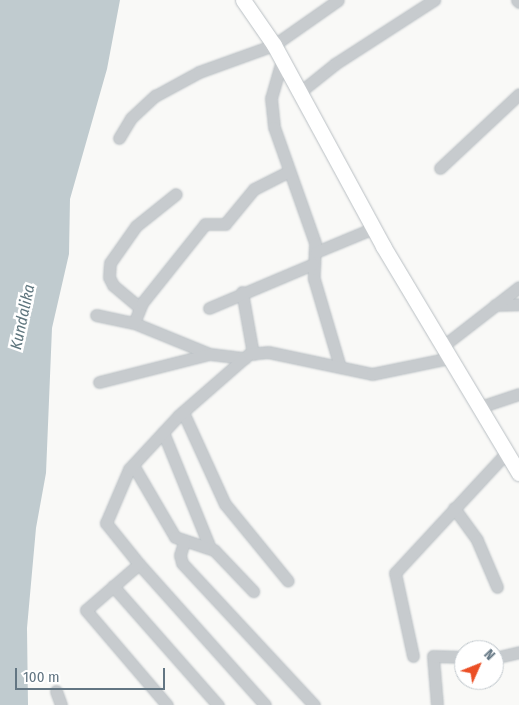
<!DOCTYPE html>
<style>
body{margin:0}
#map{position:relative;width:519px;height:705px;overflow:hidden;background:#f9f9f7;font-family:"Fira Sans Condensed",sans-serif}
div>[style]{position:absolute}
.water>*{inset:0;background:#c0cbcf}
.roads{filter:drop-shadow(0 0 1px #b9bfc3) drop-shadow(0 0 1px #b9bfc3)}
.street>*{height:11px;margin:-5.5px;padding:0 5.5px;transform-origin:5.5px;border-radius:5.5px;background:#c7cbce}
.secondary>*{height:15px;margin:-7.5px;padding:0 7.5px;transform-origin:7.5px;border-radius:7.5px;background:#fff}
span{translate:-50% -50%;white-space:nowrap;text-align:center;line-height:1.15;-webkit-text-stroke:5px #fff;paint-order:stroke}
.water-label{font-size:16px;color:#5e757d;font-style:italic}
.north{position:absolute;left:454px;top:640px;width:50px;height:50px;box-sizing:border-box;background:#fff;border:1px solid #c1c8cd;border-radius:50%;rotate:46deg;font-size:14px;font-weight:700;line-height:20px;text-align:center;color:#637683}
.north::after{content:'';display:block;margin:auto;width:18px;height:22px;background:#eb4f25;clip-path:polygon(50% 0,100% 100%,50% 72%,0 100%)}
.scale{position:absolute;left:15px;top:668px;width:150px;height:22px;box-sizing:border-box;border:2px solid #637683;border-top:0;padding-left:6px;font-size:15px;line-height:18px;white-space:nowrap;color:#637683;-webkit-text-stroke:4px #fff;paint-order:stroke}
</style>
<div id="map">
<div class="water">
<i style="clip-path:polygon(0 0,120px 0,107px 69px,70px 199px,69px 254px,52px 328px,46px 473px,36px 528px,27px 628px,28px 705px,0 705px)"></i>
</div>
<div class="roads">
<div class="street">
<i style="left:517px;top:0;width:3px;rotate:45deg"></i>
<i style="left:282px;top:60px;width:40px;rotate:106deg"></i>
<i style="left:271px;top:98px;width:29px;rotate:84deg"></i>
<i style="left:274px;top:127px;width:123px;rotate:70.5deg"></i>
<i style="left:315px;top:243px;width:36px;rotate:92deg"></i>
<i style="left:314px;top:279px;width:92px;rotate:73.5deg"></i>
<i style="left:300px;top:92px;width:45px;rotate:-38.7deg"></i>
<i style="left:335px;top:64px;width:118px;rotate:-32.9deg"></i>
<i style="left:119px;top:138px;width:23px;rotate:-59deg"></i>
<i style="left:131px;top:118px;width:33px;rotate:-43deg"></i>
<i style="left:155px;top:96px;width:50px;rotate:-28.6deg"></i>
<i style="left:199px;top:72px;width:80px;rotate:-19.8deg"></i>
<i style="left:274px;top:45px;width:78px;rotate:-35.1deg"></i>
<i style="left:440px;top:168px;width:108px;rotate:-43.1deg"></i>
<i style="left:316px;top:252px;width:63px;rotate:-22.5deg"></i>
<i style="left:242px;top:292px;width:63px;rotate:79.9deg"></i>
<i style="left:495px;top:305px;width:24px;rotate:-2deg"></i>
<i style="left:139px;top:307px;width:34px;rotate:-140deg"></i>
<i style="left:113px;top:285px;width:9px;rotate:-117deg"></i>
<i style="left:109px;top:277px;width:14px;rotate:-86deg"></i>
<i style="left:110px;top:263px;width:45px;rotate:-54.9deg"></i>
<i style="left:136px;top:226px;width:51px;rotate:-38.7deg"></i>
<i style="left:209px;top:308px;width:113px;rotate:-22.9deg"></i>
<i style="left:96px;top:315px;width:39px;rotate:12deg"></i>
<i style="left:134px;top:323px;width:82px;rotate:22.2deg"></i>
<i style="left:134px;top:323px;width:22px;rotate:-68deg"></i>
<i style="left:142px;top:303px;width:101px;rotate:-51.4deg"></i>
<i style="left:205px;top:224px;width:20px"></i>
<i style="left:225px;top:224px;width:45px;rotate:-50.4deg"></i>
<i style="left:254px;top:189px;width:39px;rotate:-27deg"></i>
<i style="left:443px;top:346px;width:96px;rotate:-37.8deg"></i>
<i style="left:99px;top:382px;width:114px;rotate:-14.2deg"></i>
<i style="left:210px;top:354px;width:35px;rotate:7deg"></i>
<i style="left:480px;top:407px;width:41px;rotate:-18.4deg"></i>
<i style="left:183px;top:412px;width:101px;rotate:65.5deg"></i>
<i style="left:225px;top:504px;width:99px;rotate:50.7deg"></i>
<i style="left:163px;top:432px;width:125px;rotate:67.9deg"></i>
<i style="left:133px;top:465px;width:83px;rotate:59.7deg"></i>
<i style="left:175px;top:537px;width:41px;rotate:18.4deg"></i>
<i style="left:214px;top:550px;width:57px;rotate:46.4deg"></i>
<i style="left:454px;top:508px;width:39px;rotate:54deg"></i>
<i style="left:477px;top:540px;width:51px;rotate:66.9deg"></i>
<i style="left:184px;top:542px;width:14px;rotate:107deg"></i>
<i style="left:180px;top:555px;width:8px;rotate:76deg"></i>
<i style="left:182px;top:563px;width:194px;rotate:47.1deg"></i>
<i style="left:139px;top:564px;width:189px;rotate:48.2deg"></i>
<i style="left:113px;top:586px;width:159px;rotate:48.6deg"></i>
<i style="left:413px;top:656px;width:85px;rotate:-102.2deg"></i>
<i style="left:395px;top:573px;width:165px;rotate:-47.2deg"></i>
<i style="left:494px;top:658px;width:26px;rotate:-13deg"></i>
<i style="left:56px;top:691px;width:15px;rotate:70deg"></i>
<i style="left:167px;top:705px;width:125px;rotate:-130.5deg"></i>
<i style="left:86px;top:610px;width:70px;rotate:-41deg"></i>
<i style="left:139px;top:564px;width:53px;rotate:-128.8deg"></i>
<i style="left:106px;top:523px;width:59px;rotate:-66.9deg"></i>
<i style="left:129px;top:469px;width:72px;rotate:-47.2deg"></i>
<i style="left:178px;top:416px;width:94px;rotate:-41.1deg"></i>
<i style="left:249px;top:354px;width:19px;rotate:-6deg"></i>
<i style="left:268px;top:352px;width:106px;rotate:11.9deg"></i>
<i style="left:372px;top:374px;width:80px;rotate:-11.6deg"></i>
<i style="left:437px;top:705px;width:49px;rotate:-94.7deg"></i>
<i style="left:433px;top:656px;width:31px;rotate:2deg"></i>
</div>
<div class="secondary">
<i style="left:243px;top:0;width:55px;rotate:55.4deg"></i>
<i style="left:274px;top:45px;width:229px;rotate:61.5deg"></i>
<i style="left:383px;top:246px;width:265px;rotate:59.1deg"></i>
</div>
</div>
<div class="water-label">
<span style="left:23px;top:317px;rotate:-78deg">Kundalika</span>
</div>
<div class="north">N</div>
<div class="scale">100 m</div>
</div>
